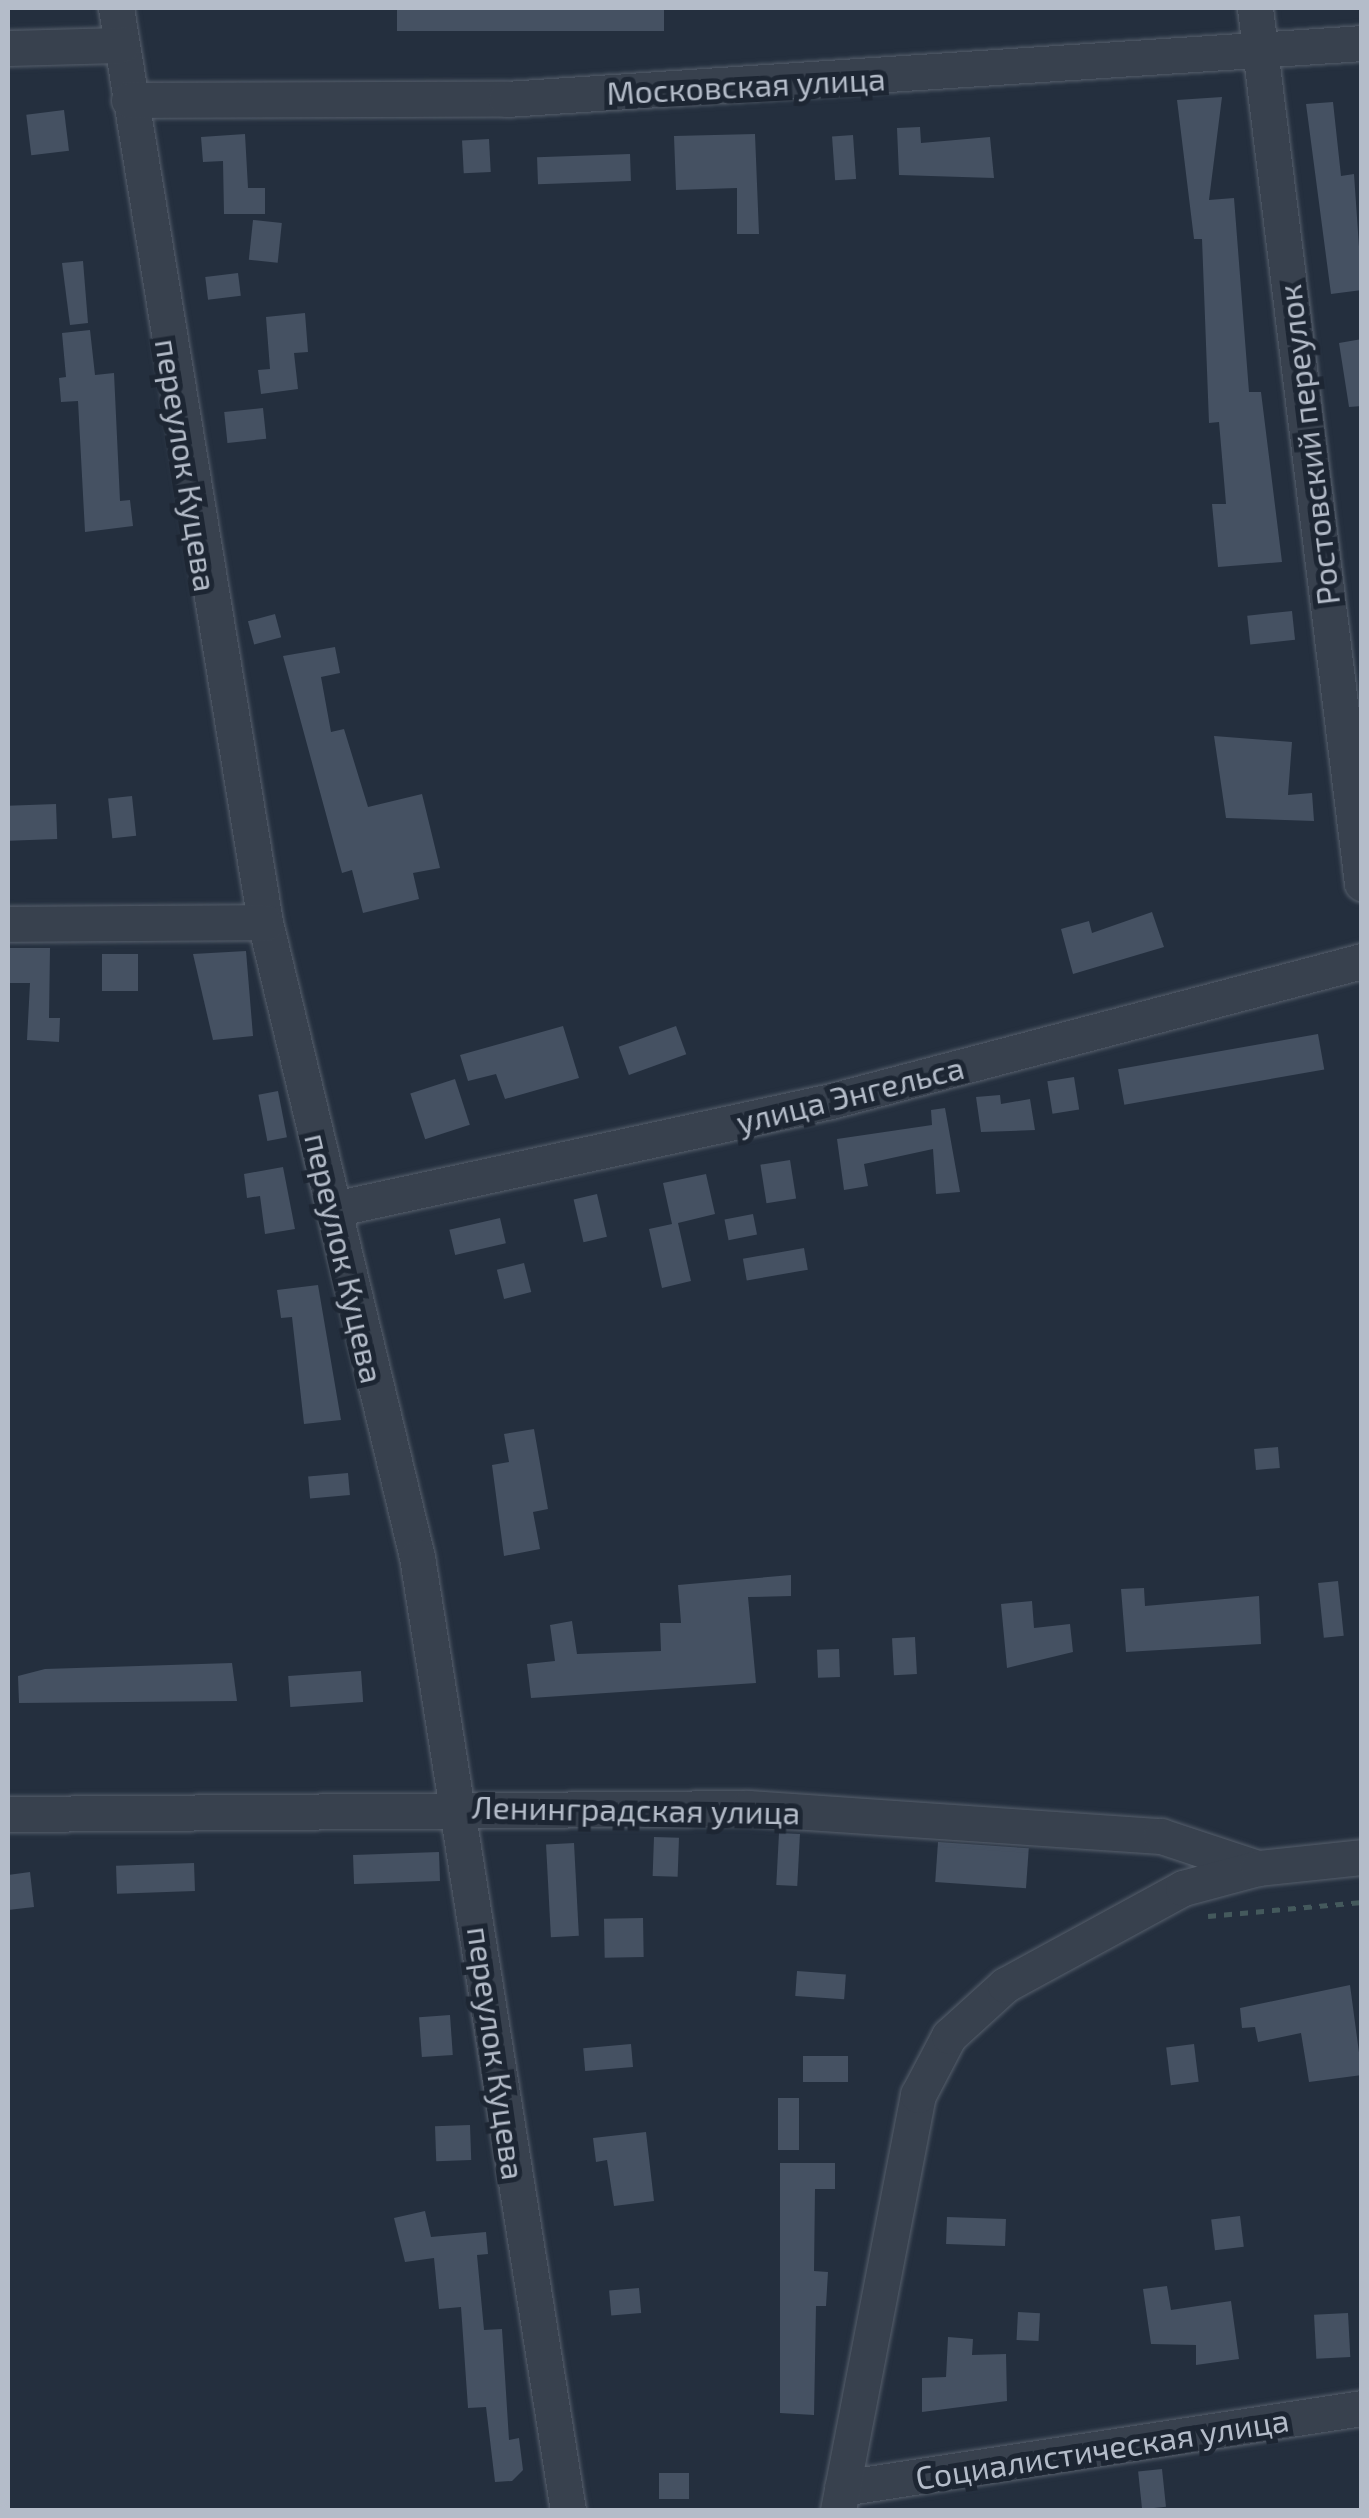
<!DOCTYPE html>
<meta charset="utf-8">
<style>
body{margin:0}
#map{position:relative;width:1369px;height:2518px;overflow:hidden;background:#242f3e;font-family:"Exo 2",sans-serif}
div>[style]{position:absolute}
.building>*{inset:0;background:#455162;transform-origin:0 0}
.path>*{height:5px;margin-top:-2.5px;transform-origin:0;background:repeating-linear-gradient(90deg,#44595c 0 8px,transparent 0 16px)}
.roads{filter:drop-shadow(0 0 2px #565f6c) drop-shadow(0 0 2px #565f6c)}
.minor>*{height:35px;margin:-17.5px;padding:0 17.5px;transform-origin:17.5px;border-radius:17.5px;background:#38414e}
span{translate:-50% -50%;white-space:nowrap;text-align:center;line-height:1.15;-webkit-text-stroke:10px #1d2633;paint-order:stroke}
.street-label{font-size:32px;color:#b4bcc9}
.frame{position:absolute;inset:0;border:10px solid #b4bcc9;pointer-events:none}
</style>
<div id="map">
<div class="building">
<i style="left:397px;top:8px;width:267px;height:23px"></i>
<i style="clip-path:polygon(1222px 97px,1209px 200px,1234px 198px,1249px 392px,1261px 392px,1282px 562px,1218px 567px,1212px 504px,1226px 504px,1219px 422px,1209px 423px,1202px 239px,1194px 239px,1177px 100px)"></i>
<i style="clip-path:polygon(1333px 102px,1341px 176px,1354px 174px,1362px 290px,1331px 294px,1306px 104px)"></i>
<i style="left:64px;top:110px;width:41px;height:38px;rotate:83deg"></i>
<i style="clip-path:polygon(920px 127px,921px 143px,990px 137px,994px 178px,899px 175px,897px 128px)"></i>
<i style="clip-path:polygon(245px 134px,248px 188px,265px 188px,265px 214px,224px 214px,223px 161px,203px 162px,201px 137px)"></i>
<i style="clip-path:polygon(755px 134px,759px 234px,737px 234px,737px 188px,676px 190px,674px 136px)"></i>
<i style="left:853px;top:135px;width:44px;height:21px;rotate:86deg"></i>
<i style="left:489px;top:139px;width:33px;height:27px;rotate:87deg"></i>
<i style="left:630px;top:154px;width:27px;height:93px;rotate:88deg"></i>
<i style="left:253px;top:220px;width:29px;height:40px;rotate:6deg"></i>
<i style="clip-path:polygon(83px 261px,88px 323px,70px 325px,62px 263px)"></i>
<i style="left:238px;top:273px;width:23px;height:33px;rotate:83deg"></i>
<i style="clip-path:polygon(305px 313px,308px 352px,294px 353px,298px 389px,261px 394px,258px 370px,270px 369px,266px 317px)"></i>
<i style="clip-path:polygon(90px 330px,95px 375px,114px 373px,120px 501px,130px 500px,133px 526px,85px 532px,78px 401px,61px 402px,59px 378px,66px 377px,62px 333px)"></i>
<i style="clip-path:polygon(1362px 339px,1362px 406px,1349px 407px,1339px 343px)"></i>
<i style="left:263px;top:408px;width:31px;height:39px;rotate:84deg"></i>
<i style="left:1292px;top:611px;width:29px;height:45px;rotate:84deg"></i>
<i style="left:275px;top:614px;width:24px;height:28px;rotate:75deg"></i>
<i style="clip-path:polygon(335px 647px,340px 673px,321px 677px,331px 732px,344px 729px,368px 807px,422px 794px,440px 868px,413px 873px,419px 899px,363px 913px,352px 870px,342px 873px,283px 656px)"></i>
<i style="clip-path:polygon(1214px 736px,1292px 742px,1288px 795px,1312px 793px,1314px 821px,1226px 818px)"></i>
<i style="left:132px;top:796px;width:40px;height:24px;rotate:84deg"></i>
<i style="left:56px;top:804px;width:35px;height:48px;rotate:88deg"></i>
<i style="clip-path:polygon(1152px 912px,1164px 947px,1073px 974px,1061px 929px,1089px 921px,1092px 933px)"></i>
<i style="clip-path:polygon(8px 948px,50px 948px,49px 1018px,60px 1018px,59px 1042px,27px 1040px,30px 983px,8px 983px)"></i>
<i style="clip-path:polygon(246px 951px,253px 1036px,213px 1040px,193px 954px)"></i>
<i style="left:102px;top:954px;width:36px;height:37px"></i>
<i style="clip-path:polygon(563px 1026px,579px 1078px,505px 1099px,496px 1074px,468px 1081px,460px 1055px)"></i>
<i style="left:676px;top:1026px;width:30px;height:61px;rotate:70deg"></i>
<i style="left:1318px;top:1034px;width:36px;height:203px;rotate:80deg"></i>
<i style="left:1074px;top:1077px;width:33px;height:27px;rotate:81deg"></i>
<i style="left:455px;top:1079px;width:48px;height:47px;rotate:72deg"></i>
<i style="left:278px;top:1091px;width:47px;height:20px;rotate:79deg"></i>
<i style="clip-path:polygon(1000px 1095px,1001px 1104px,1030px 1099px,1035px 1130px,981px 1132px,976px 1097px)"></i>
<i style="clip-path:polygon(945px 1108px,960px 1192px,936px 1194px,933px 1149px,864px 1164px,868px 1186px,844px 1190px,837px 1139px,932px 1125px,931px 1110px)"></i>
<i style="left:790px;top:1160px;width:39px;height:30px;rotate:81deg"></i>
<i style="clip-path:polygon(283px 1167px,295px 1229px,265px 1234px,260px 1196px,247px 1198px,244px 1174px)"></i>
<i style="clip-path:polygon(706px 1174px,715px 1214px,678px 1223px,691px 1281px,662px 1288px,649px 1229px,672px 1224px,663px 1183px)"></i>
<i style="left:597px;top:1194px;width:44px;height:24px;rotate:77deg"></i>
<i style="left:753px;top:1214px;width:21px;height:29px;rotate:79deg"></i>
<i style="left:500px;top:1218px;width:26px;height:52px;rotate:77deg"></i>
<i style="left:804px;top:1248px;width:22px;height:62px;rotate:80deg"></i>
<i style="left:524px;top:1263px;width:30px;height:28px;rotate:76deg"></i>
<i style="clip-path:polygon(318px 1285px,341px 1420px,304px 1424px,292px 1317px,281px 1318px,277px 1290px)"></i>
<i style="clip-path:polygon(534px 1429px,548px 1509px,533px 1512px,540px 1549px,504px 1556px,492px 1465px,509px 1462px,504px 1434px)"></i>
<i style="left:1278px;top:1447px;width:21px;height:24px;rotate:85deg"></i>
<i style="left:348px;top:1473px;width:22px;height:40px;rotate:85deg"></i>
<i style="clip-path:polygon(791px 1575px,791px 1596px,748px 1597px,756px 1683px,531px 1698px,527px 1664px,555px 1661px,550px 1625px,572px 1621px,577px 1654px,661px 1651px,660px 1623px,681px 1623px,678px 1585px)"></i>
<i style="left:1338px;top:1581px;width:55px;height:20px;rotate:84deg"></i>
<i style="clip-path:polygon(1144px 1588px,1145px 1606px,1259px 1596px,1261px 1644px,1126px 1652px,1121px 1589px)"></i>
<i style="clip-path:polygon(1032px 1601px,1034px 1628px,1070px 1624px,1073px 1652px,1007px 1668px,1001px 1604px)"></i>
<i style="left:915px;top:1637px;width:37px;height:23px;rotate:87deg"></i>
<i style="left:839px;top:1649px;width:28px;height:22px;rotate:88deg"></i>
<i style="clip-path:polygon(232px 1663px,237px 1701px,19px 1703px,18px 1676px,45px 1669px)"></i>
<i style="left:361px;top:1671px;width:31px;height:73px;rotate:86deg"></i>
<i style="left:779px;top:1833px;width:21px;height:52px;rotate:3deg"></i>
<i style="left:654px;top:1837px;width:25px;height:39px;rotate:2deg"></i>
<i style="left:938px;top:1842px;width:91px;height:40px;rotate:4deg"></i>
<i style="left:574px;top:1843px;width:93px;height:28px;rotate:87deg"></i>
<i style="left:439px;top:1852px;width:29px;height:86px;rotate:88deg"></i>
<i style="left:194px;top:1863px;width:28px;height:78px;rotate:88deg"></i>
<i style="clip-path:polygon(30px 1872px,34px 1907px,8px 1910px,8px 1875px)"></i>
<i style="left:643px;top:1918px;width:39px;height:39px;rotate:89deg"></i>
<i style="left:797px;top:1971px;width:49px;height:25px;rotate:4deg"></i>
<i style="clip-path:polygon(1350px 1985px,1362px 2075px,1309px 2082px,1301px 2033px,1258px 2042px,1255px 2027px,1242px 2028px,1240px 2008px)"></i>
<i style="left:450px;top:2015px;width:40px;height:31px;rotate:86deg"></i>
<i style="left:631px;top:2044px;width:23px;height:48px;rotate:85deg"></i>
<i style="left:1194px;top:2044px;width:38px;height:28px;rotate:83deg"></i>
<i style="left:803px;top:2056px;width:45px;height:26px"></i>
<i style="left:778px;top:2098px;width:21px;height:52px"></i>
<i style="left:470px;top:2125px;width:35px;height:35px;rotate:88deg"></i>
<i style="clip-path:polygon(646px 2132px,654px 2201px,614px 2206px,607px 2160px,596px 2162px,593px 2138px)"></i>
<i style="clip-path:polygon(780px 2163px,835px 2163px,835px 2189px,815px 2189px,814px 2271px,828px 2272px,826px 2306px,816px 2306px,814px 2415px,780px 2413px)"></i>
<i style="clip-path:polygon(425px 2211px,431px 2237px,486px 2232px,488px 2254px,477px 2255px,484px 2330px,502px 2329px,509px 2440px,519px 2438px,523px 2470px,512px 2481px,495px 2482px,486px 2407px,468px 2408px,461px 2307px,439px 2309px,434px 2258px,405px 2262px,394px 2218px)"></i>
<i style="left:1240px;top:2216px;width:31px;height:29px;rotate:83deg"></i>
<i style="left:947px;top:2217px;width:59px;height:27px;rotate:2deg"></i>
<i style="clip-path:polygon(1167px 2286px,1171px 2310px,1231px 2301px,1239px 2359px,1196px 2365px,1196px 2345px,1151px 2344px,1143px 2289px)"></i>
<i style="left:639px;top:2288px;width:25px;height:30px;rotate:85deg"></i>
<i style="left:1018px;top:2312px;width:22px;height:28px;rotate:3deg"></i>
<i style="left:1348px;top:2313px;width:44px;height:34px;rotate:87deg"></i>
<i style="clip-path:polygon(948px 2337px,973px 2339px,972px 2355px,1006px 2354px,1007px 2401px,922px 2412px,922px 2378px,946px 2377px)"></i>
<i style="left:1162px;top:2469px;width:38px;height:24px;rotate:84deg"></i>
<i style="left:659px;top:2473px;width:30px;height:26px"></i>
</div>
<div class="path">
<i style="left:1208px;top:1916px;width:155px;rotate:-5.2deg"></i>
</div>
<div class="roads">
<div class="minor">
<i style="left:116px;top:8px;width:926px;rotate:80.74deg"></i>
<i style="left:265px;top:922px;width:653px;rotate:76.54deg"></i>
<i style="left:417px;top:1557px;width:965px;rotate:81deg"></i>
<i style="left:1255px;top:8px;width:882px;rotate:83.03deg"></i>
<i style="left:8px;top:48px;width:113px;rotate:-1.5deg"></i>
<i style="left:129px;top:100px;width:377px;rotate:-0.2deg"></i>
<i style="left:506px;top:99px;width:858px;rotate:-3.74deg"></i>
<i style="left:8px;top:924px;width:257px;rotate:-0.4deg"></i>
<i style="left:334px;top:1209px;width:509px;rotate:-12.26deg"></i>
<i style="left:831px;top:1101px;width:549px;rotate:-14.77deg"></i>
<i style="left:8px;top:1814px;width:740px;rotate:-0.46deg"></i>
<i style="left:748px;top:1808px;width:414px;rotate:3.9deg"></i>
<i style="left:1161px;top:1836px;width:102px;rotate:18.3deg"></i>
<i style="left:842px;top:2488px;width:526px;rotate:-8.75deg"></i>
<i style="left:838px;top:2510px;width:423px;rotate:-79.1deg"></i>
<i style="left:918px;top:2095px;width:67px;rotate:-62.3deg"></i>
<i style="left:949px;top:2036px;width:76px;rotate:-42.3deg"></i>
<i style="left:1005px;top:1985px;width:203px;rotate:-28.6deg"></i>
<i style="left:1183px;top:1888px;width:78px;rotate:-14.9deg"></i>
<i style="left:1258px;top:1868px;width:105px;rotate:-6deg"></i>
</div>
</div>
<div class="street-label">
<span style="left:746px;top:85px;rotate:-3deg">Московская улица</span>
<span style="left:1308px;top:445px;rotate:-97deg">Ростовский переулок</span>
<span style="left:187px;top:465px;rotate:81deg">переулок Куцева</span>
<span style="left:850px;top:1094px;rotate:-14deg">улица Энгельса</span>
<span style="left:345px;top:1258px;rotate:77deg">переулок Куцева</span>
<span style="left:636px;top:1809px;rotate:1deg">Ленинградская улица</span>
<span style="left:497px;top:2053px;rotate:82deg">переулок Куцева</span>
<span style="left:1102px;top:2448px;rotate:-9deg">Социалистическая улица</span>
</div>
<div class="frame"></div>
</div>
